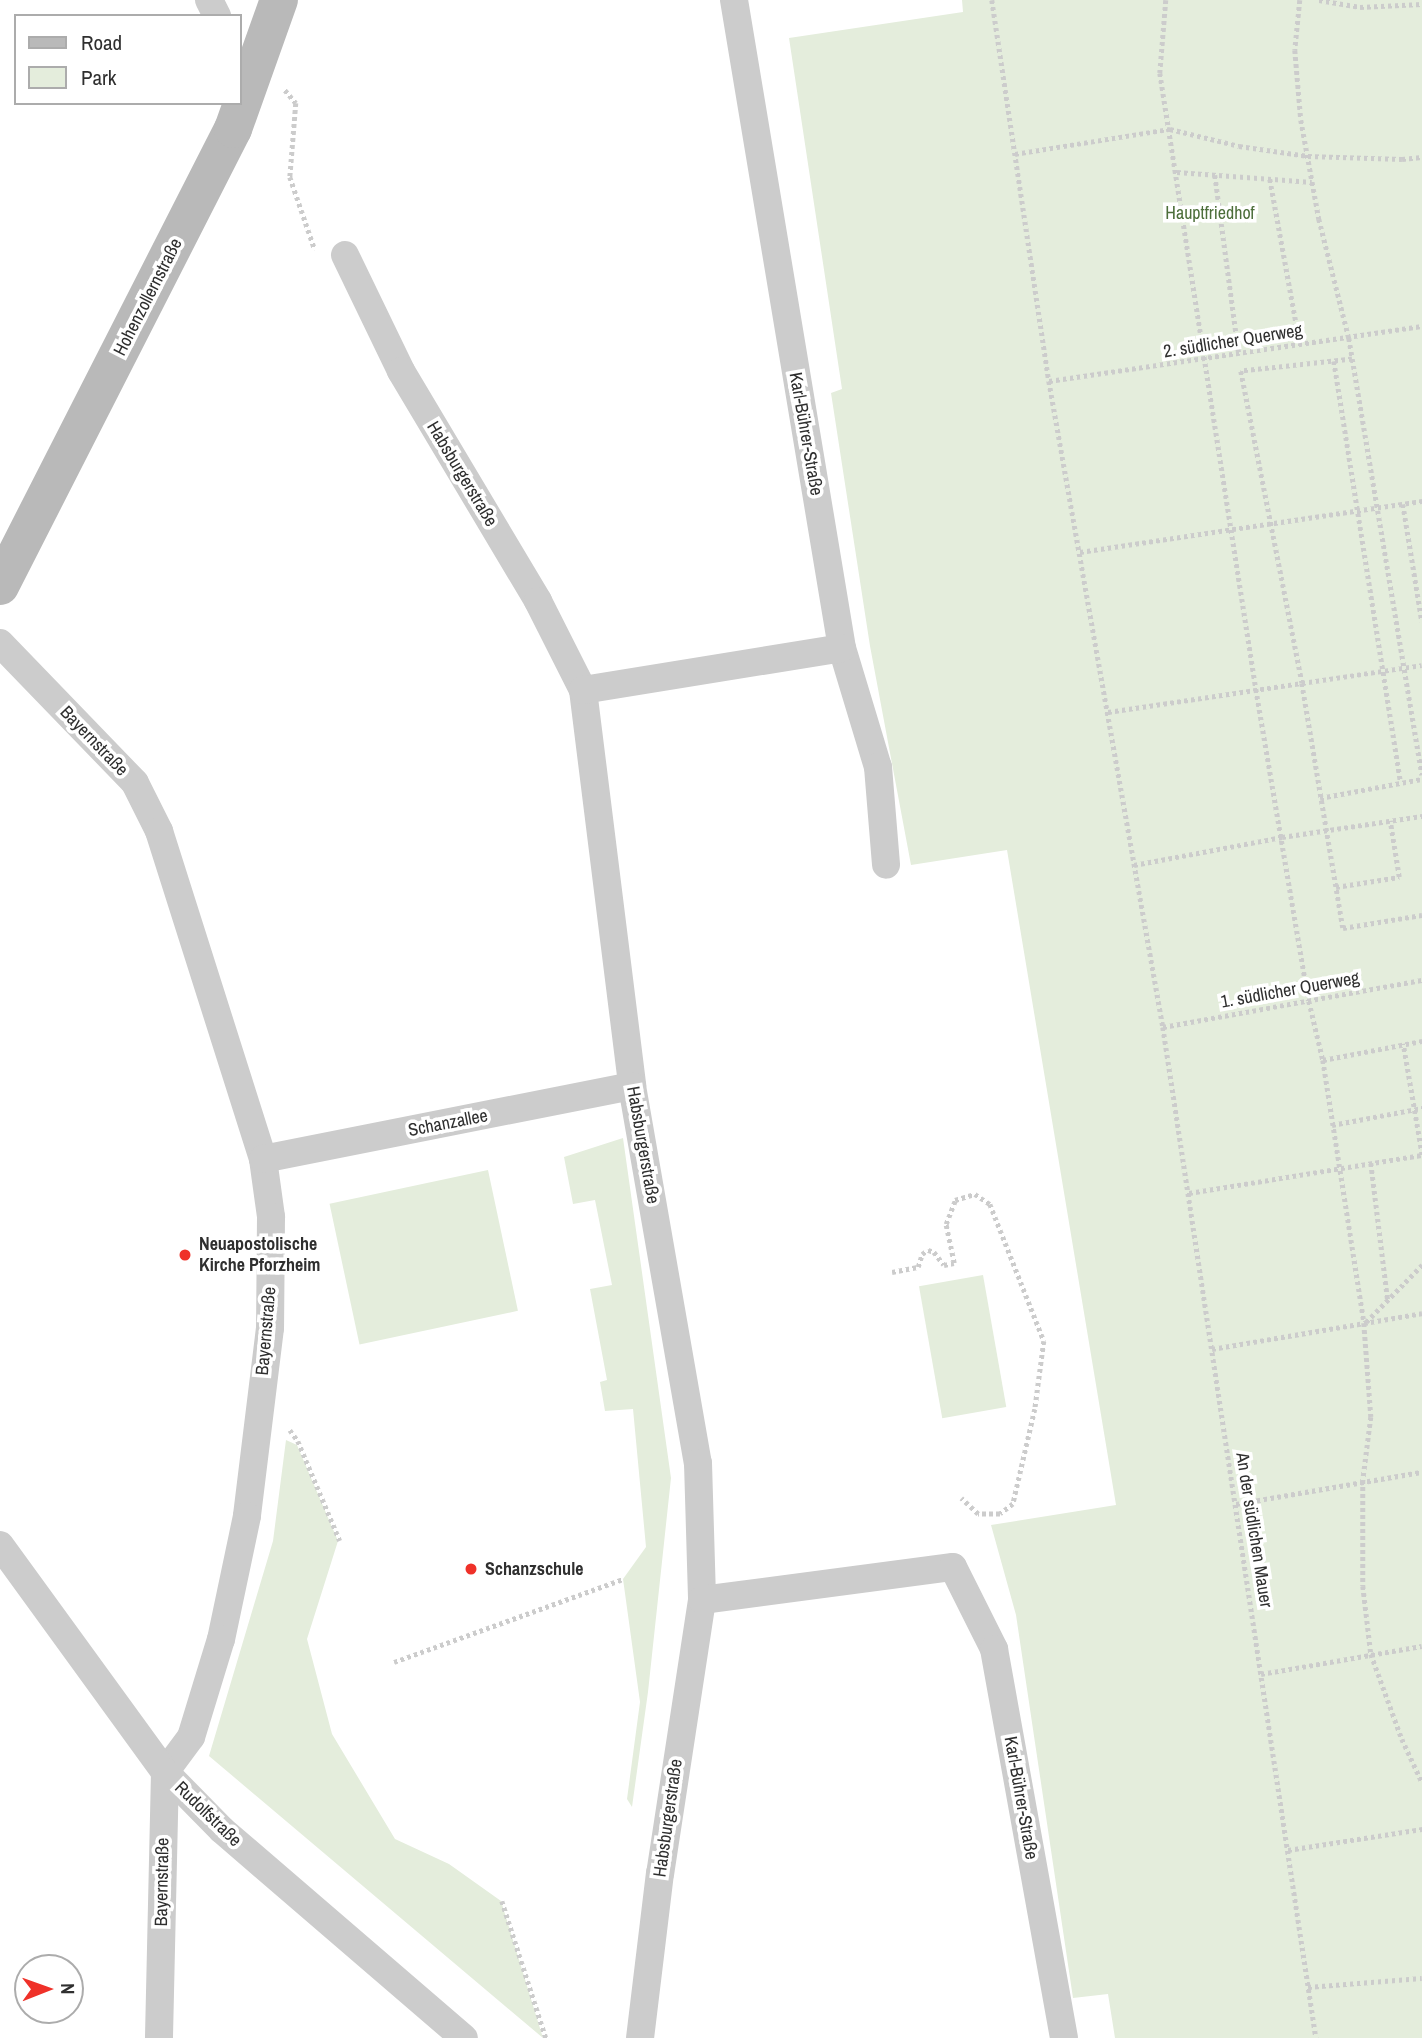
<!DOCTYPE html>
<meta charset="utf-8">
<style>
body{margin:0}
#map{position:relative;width:1422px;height:2038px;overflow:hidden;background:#fff;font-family:"Archivo Narrow",sans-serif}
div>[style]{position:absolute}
.green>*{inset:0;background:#e4eddc;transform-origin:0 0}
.path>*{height:4.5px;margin-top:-2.25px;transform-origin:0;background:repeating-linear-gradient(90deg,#ccc 0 3.5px,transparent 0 7px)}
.street>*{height:28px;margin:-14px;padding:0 14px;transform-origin:14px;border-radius:14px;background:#ccc}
.secondary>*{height:38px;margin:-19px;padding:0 19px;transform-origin:19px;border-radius:19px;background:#b9b9b9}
.dots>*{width:19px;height:19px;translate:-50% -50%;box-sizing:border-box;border:4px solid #fff;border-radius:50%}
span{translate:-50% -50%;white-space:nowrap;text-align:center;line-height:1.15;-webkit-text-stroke:7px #fff;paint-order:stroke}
.park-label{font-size:18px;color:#4c6e3a}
.street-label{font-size:18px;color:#2f2f2f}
.poi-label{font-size:18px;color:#2f2f2f;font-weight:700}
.left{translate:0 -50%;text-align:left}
.legend{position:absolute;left:14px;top:14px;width:228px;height:91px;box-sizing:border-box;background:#fff;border:2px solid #acacac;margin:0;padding:9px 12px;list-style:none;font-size:21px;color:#2f2f2f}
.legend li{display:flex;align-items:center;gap:14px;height:35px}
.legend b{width:35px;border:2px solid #acacac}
.north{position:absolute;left:14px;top:1954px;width:70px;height:70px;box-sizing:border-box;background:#fff;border:2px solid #acacac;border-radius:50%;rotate:89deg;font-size:19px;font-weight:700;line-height:28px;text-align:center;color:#2f2f2f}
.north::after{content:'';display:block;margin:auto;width:24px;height:32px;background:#ef3129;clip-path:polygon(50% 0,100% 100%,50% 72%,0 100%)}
</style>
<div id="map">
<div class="green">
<i style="clip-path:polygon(962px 0,1422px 0,1422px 2038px,1115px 2038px,1108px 1994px,1073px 1998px,1016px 1615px,991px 1525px,1116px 1505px,1007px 850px,911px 865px,870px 646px,831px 393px,842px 389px,789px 38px,963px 12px)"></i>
<i style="clip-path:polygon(623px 1138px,671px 1478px,648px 1692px,632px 1807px,627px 1799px,640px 1702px,623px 1579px,646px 1547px,633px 1409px,605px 1411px,600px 1382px,607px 1380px,590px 1289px,612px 1285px,595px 1200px,573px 1204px,564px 1157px)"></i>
<i style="left:488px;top:1170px;width:144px;height:162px;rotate:78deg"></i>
<i style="left:983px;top:1275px;width:134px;height:65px;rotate:80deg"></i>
<i style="clip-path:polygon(286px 1440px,297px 1445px,338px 1541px,307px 1639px,332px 1734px,395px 1839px,449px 1864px,501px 1901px,543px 2038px,209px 1756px,273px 1541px)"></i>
</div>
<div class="path">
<i style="left:992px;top:0;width:385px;rotate:81.5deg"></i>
<i style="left:1049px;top:381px;width:656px;rotate:79.99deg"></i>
<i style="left:1163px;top:1027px;width:1023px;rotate:81.39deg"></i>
<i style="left:1166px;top:0;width:73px;rotate:94.7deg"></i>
<i style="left:1160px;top:73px;width:623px;rotate:81.14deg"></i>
<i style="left:1256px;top:689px;width:316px;rotate:80.4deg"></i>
<i style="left:1309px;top:1001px;width:61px;rotate:76.7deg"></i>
<i style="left:1323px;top:1060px;width:266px;rotate:81.1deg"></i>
<i style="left:1364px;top:1323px;width:94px;rotate:85.7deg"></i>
<i style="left:1371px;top:1417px;width:64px;rotate:97.2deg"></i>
<i style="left:1363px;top:1480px;width:106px;rotate:90deg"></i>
<i style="left:1363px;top:1586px;width:68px;rotate:83.3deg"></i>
<i style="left:1371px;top:1654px;width:90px;rotate:70deg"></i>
<i style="left:1402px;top:1739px;width:47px;rotate:65.1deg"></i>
<i style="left:1300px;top:0;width:50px;rotate:95.7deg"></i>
<i style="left:1295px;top:50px;width:70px;rotate:85.1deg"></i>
<i style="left:1301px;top:120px;width:101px;rotate:79.7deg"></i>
<i style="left:1319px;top:219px;width:123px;rotate:75.9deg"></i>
<i style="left:1349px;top:338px;width:443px;rotate:80.5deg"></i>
<i style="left:1319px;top:0;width:42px;rotate:9.7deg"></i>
<i style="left:1360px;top:7px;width:62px;rotate:-2.8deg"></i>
<i style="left:285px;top:90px;width:17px;rotate:50deg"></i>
<i style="left:296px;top:103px;width:74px;rotate:94.6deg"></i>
<i style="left:290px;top:177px;width:77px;rotate:71.1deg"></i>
<i style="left:1015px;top:154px;width:157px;rotate:-9.2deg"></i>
<i style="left:1170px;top:129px;width:71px;rotate:13.8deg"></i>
<i style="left:1239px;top:146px;width:70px;rotate:8.2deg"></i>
<i style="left:1308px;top:156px;width:94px;rotate:1.8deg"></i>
<i style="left:1402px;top:159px;width:20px;rotate:-6deg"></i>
<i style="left:1177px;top:172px;width:135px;rotate:4.2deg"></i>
<i style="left:1215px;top:175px;width:181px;rotate:82.4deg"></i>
<i style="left:1270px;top:179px;width:168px;rotate:79.7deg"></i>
<i style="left:1352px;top:359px;width:112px;rotate:173.8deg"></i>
<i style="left:1241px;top:371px;width:318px;rotate:78.9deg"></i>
<i style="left:1302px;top:683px;width:248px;rotate:80.5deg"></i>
<i style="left:1343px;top:928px;width:80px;rotate:-9.3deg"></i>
<i style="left:1334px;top:361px;width:426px;rotate:81deg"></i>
<i style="left:1049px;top:381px;width:377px;rotate:-8.4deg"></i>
<i style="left:1403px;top:504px;width:119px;rotate:80.8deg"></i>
<i style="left:1080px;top:552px;width:346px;rotate:-8.5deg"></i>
<i style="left:1108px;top:712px;width:317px;rotate:-8.5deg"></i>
<i style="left:1320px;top:798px;width:104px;rotate:-10.6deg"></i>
<i style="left:1134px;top:865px;width:151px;rotate:-10.7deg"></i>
<i style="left:1282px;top:837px;width:142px;rotate:-8.5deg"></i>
<i style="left:1336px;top:887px;width:64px;rotate:-9deg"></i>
<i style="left:1399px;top:877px;width:57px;rotate:-99.1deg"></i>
<i style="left:1163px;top:1027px;width:263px;rotate:-10.3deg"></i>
<i style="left:1323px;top:1060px;width:101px;rotate:-10.9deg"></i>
<i style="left:1332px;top:1125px;width:92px;rotate:-10.7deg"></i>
<i style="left:1371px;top:1163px;width:139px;rotate:83deg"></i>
<i style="left:1189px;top:1193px;width:236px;rotate:-9.3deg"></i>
<i style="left:1422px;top:1155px;width:113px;rotate:-99.7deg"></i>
<i style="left:892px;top:1272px;width:26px;rotate:-11deg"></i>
<i style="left:918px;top:1267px;width:14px;rotate:-73deg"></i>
<i style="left:922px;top:1254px;width:7px;rotate:-34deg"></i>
<i style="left:928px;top:1250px;width:6px;rotate:18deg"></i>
<i style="left:934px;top:1252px;width:16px;rotate:52deg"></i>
<i style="left:944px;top:1265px;width:10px;rotate:-11deg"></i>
<i style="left:954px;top:1263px;width:40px;rotate:-102deg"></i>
<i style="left:946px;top:1224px;width:26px;rotate:-69deg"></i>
<i style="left:955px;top:1200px;width:21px;rotate:-17deg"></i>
<i style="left:975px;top:1194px;width:18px;rotate:34deg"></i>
<i style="left:990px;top:1204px;width:147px;rotate:68.5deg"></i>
<i style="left:1044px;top:1341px;width:69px;rotate:97.5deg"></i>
<i style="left:1035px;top:1409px;width:98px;rotate:103deg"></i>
<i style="left:1013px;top:1504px;width:16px;rotate:142deg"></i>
<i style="left:1000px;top:1514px;width:22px;rotate:180deg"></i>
<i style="left:978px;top:1514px;width:23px;rotate:-137deg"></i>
<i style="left:1366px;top:1322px;width:80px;rotate:-45.5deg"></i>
<i style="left:1212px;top:1349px;width:213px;rotate:-9.7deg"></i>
<i style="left:290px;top:1430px;width:14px;rotate:54deg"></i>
<i style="left:298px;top:1441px;width:108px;rotate:67.2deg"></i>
<i style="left:1236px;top:1504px;width:189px;rotate:-9.8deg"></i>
<i style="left:394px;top:1662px;width:244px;rotate:-19.9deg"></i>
<i style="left:1261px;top:1674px;width:163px;rotate:-9.9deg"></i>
<i style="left:1288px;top:1850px;width:136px;rotate:-8.9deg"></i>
<i style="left:502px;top:1901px;width:144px;rotate:72.2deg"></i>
<i style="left:1308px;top:1987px;width:114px;rotate:-4.5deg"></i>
</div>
<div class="street">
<i style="left:209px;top:0;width:18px;rotate:63deg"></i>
<i style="left:734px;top:0;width:657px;rotate:80.54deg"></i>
<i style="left:842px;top:648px;width:124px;rotate:73.2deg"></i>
<i style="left:878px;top:767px;width:98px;rotate:85.3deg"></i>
<i style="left:345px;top:255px;width:129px;rotate:64.2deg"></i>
<i style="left:401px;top:371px;width:268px;rotate:59.2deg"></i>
<i style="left:538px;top:601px;width:100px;rotate:63.2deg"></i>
<i style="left:583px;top:690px;width:399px;rotate:82.9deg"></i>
<i style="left:632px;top:1086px;width:383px;rotate:80.1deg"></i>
<i style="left:698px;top:1463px;width:137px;rotate:88.3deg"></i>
<i style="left:702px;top:1600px;width:276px;rotate:98.7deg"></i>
<i style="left:660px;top:1873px;width:166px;rotate:96.9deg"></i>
<i style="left:0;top:643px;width:194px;rotate:46deg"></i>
<i style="left:135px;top:783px;width:54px;rotate:63.4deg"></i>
<i style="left:159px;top:831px;width:344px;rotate:72.4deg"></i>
<i style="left:263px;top:1159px;width:59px;rotate:82.1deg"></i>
<i style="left:271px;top:1217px;width:111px;rotate:90.5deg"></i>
<i style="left:270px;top:1328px;width:189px;rotate:97deg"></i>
<i style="left:247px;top:1516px;width:126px;rotate:101.9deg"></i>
<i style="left:221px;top:1639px;width:102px;rotate:107deg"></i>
<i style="left:191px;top:1737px;width:44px;rotate:126.6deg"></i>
<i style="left:165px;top:1772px;width:266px;rotate:91.3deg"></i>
<i style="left:583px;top:690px;width:262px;rotate:-9.2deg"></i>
<i style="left:263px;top:1159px;width:376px;rotate:-11.2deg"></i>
<i style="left:0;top:1545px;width:281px;rotate:54deg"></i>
<i style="left:165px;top:1772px;width:81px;rotate:45.5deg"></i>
<i style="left:222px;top:1830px;width:319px;rotate:40.7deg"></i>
<i style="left:702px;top:1600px;width:253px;rotate:-7.5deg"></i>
<i style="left:953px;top:1567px;width:92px;rotate:63.4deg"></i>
<i style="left:994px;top:1649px;width:395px;rotate:79.8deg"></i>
</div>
<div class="secondary">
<i style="left:0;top:586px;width:513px;rotate:-62.99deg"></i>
<i style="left:233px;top:129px;width:137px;rotate:-70.4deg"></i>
</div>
<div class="dots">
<i style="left:185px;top:1255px;background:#ef3129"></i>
<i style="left:471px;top:1569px;background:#ef3129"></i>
</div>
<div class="park-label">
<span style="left:1210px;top:213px">Hauptfriedhof</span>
</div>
<div class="street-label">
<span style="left:148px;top:297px;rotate:-63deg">Hohenzollernstraße</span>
<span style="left:1233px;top:341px;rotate:-9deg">2. südlicher Querweg</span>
<span style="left:806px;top:434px;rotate:80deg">Karl-Bührer-Straße</span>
<span style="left:462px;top:474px;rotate:59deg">Habsburgerstraße</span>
<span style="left:94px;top:741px;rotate:46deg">Bayernstraße</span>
<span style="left:1290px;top:990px;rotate:-10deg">1. südlicher Querweg</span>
<span style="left:448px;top:1123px;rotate:-11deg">Schanzallee</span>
<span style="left:643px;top:1145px;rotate:80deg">Habsburgerstraße</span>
<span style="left:266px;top:1331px;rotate:-85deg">Bayernstraße</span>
<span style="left:1254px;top:1530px;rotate:81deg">An der südlichen Mauer</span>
<span style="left:1021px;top:1798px;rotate:80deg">Karl-Bührer-Straße</span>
<span style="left:208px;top:1814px;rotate:44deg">Rudolfstraße</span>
<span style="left:668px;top:1818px;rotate:-82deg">Habsburgerstraße</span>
<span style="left:162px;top:1882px;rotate:-89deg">Bayernstraße</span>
</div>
<div class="poi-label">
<span class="left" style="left:199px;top:1255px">Neuapostolische<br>Kirche Pforzheim</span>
<span class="left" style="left:485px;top:1569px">Schanzschule</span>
</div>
<ul class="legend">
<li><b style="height:9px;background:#b9b9b9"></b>Road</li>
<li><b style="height:19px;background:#e4eddc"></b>Park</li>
</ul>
<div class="north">N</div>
</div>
